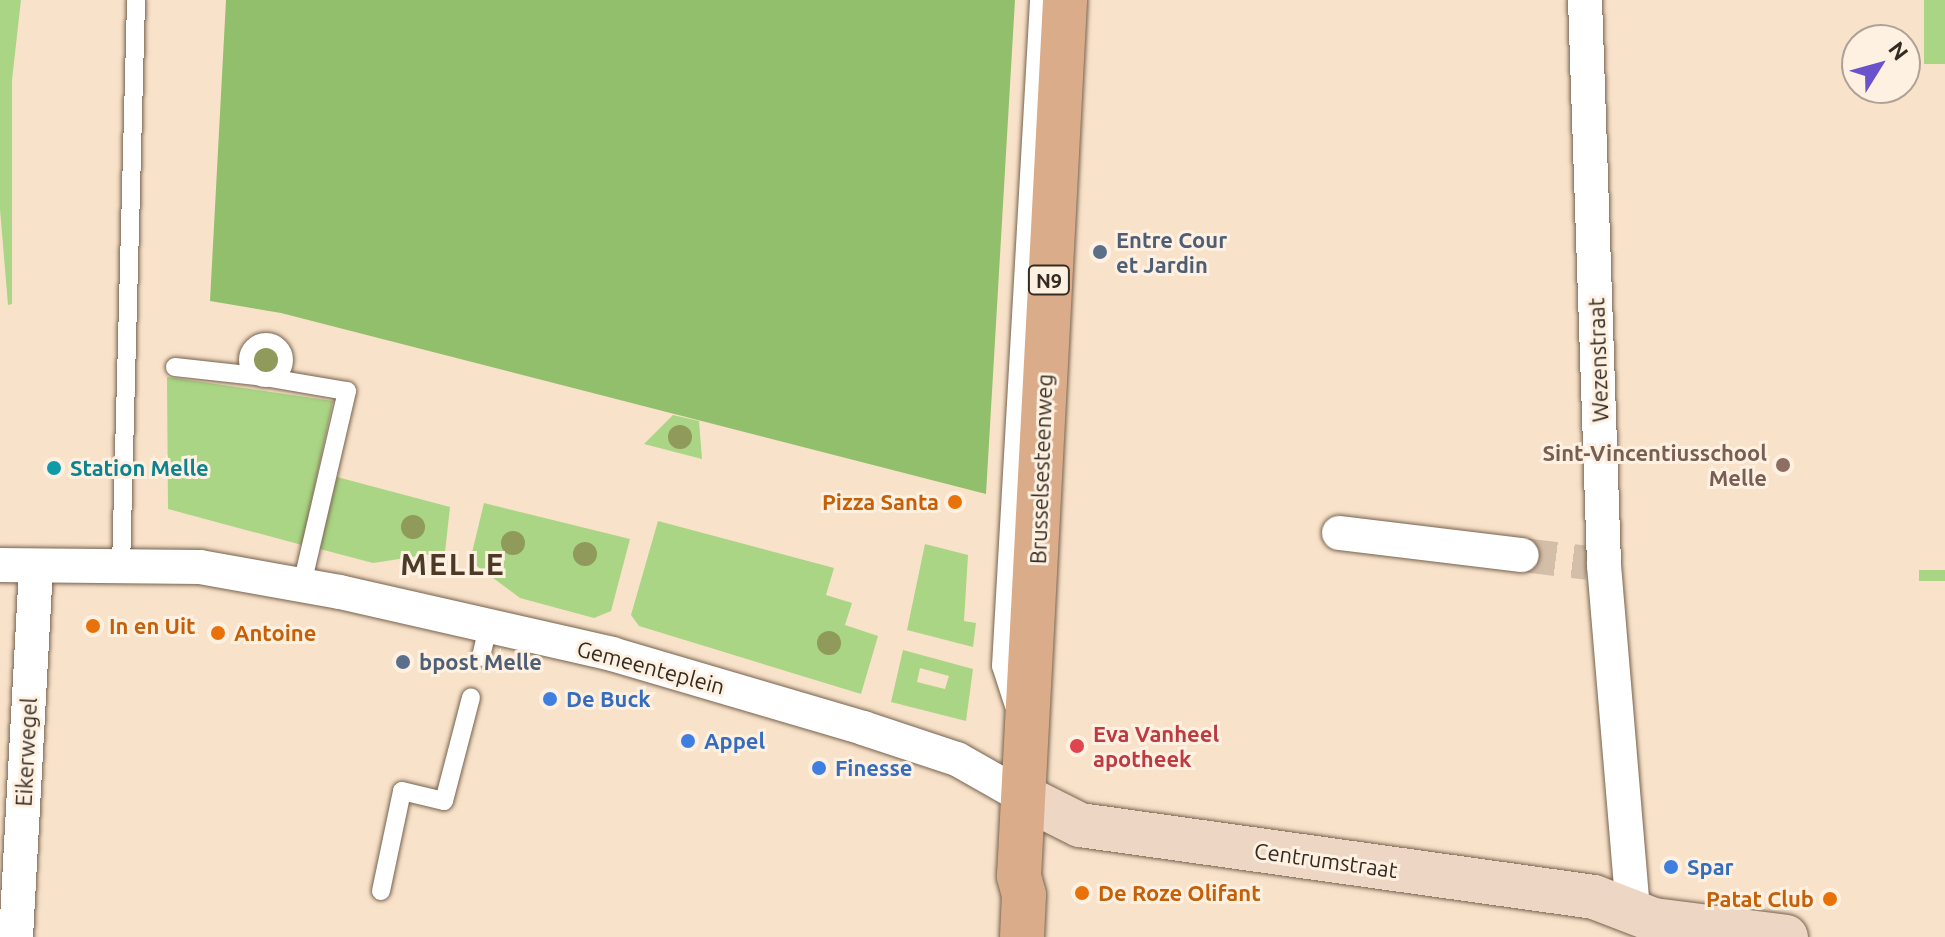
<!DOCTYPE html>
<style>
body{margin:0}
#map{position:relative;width:1945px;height:937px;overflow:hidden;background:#f9e2ca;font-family:Ubuntu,sans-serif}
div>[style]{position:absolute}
.green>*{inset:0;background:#a9d584;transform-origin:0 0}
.forest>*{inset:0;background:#92bf6b}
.street-tunnel>*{height:34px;margin-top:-17px;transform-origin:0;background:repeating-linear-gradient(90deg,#d2bea9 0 34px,transparent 0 51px)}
.roads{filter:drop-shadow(0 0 2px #76624d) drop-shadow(0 0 2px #76624d)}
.lane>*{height:18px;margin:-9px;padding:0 9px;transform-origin:9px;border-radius:9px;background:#fff}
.lane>.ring{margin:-9px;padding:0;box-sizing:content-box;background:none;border:18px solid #fff;border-radius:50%}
.street>*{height:34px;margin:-17px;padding:0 17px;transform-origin:17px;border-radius:17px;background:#fff}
.secondary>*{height:44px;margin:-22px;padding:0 22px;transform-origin:22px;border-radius:22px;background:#edd6c4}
.primary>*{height:44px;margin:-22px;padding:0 22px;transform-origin:22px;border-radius:22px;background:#daac8a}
.trees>*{width:24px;height:24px;margin:-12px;border-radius:50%;background:#8f9a5b}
.dots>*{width:22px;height:22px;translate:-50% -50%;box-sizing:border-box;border:4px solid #fff1e2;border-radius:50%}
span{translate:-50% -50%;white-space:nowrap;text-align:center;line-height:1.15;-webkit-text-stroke:6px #fff1e2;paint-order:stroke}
.shield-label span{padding:2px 6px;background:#fff1e2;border:2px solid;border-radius:6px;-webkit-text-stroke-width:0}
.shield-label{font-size:20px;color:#342c23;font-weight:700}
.service-label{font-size:22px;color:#4e5e75;font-weight:700}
.left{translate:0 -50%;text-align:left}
.street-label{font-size:22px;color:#342c23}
.education-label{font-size:22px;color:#785e54;font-weight:700}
.right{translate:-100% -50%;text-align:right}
.culture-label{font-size:22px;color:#0d838f;font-weight:700}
.food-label{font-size:22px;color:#c56008;font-weight:700}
.shop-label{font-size:22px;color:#366cbe;font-weight:700}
.health-label{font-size:22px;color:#be3a42;font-weight:700}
.district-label{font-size:30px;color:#4c3a26;font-weight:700;letter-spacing:2px}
.north{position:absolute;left:1841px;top:24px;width:80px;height:80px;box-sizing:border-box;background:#fff1e2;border:2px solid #aea296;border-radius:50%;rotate:53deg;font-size:22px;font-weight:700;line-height:32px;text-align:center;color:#342c23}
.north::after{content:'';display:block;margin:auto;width:28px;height:36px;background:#6a52cc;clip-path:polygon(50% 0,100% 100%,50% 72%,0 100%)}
</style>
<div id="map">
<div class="green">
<i style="clip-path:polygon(0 0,21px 0,12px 80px,12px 304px,8px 305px,0 209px)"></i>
<i style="left:1924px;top:0;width:21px;height:64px"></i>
<i style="clip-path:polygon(167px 377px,333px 401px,302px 545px,168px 509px)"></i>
<i style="clip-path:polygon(673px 415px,699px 421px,702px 459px,644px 444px)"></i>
<i style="clip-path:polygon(337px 477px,450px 507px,445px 552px,373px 563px,320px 549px)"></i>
<i style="clip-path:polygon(484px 503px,630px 539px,611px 611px,594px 618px,520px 598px,470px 561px)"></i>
<i style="clip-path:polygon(658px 521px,834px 568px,826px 595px,852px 603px,845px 625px,878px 636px,861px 694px,639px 626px,631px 615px)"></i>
<i style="clip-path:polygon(925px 544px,968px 555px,964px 621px,976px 623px,973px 647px,907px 630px)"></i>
<i style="left:1919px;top:570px;width:26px;height:11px"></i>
<i style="clip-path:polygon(evenodd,903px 650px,973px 669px,966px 721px,891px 702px,903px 650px,920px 668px,949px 676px,945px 689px,917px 682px,920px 668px)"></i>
</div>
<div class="forest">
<i style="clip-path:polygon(226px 0,1015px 0,986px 494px,281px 313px,210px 301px)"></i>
</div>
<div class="street-tunnel">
<i style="left:1522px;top:555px;width:66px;rotate:6.9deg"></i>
</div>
<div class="roads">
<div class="lane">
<i class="ring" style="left:248px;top:342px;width:18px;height:18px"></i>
<i style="left:175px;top:367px;width:82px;rotate:6.3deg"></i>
<i style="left:270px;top:378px;width:78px;rotate:9.6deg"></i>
<i style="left:347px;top:391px;width:198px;rotate:103.1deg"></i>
<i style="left:121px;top:567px;width:567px;rotate:-88.48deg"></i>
<i style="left:481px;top:657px;width:32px;rotate:-77deg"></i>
<i style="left:1014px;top:706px;width:42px;rotate:-108deg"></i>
<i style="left:1001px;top:666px;width:667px;rotate:-86.73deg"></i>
<i style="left:381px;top:891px;width:102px;rotate:-78.1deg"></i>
<i style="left:402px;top:791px;width:43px;rotate:13.4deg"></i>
<i style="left:444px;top:801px;width:107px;rotate:-75.4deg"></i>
</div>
<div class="street">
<i style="left:1585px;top:0;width:565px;rotate:88.07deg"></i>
<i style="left:1604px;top:565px;width:347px;rotate:85.2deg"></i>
<i style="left:1339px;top:533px;width:184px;rotate:6.9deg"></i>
<i style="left:0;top:565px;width:200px;rotate:0.6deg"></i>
<i style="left:200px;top:567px;width:142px;rotate:10.1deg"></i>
<i style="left:340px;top:592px;width:279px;rotate:12.8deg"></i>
<i style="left:612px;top:654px;width:262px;rotate:16.4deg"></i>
<i style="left:863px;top:728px;width:99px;rotate:18.3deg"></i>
<i style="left:957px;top:759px;width:77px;rotate:29.6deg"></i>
<i style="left:16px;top:937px;width:370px;rotate:-86.9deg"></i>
</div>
<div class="secondary">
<i style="left:1024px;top:797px;width:63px;rotate:26.6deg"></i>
<i style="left:1080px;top:825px;width:519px;rotate:7.97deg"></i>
<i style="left:1594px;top:897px;width:64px;rotate:21deg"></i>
<i style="left:1654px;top:920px;width:133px;rotate:7.3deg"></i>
</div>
<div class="primary">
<i style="left:1022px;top:937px;width:42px;rotate:-87.3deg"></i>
<i style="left:1024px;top:895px;width:20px;rotate:-105deg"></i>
<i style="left:1019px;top:876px;width:877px;rotate:-86.99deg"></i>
</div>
</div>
<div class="trees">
<i style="left:266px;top:360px"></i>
<i style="left:680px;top:437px"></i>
<i style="left:413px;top:527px"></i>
<i style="left:513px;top:543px"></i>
<i style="left:585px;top:554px"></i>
<i style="left:829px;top:643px"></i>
</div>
<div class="dots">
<i style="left:1100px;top:252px;background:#5c6f8a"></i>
<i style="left:1783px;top:465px;background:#8d6e63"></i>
<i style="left:54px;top:468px;background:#0f9aa8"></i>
<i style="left:955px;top:502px;background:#e8710a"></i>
<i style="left:93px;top:626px;background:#e8710a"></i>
<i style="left:218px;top:633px;background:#e8710a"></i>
<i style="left:403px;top:662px;background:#5c6f8a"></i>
<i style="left:550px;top:699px;background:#3f7fe0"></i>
<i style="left:688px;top:741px;background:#3f7fe0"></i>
<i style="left:1077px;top:746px;background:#e0444e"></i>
<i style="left:819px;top:768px;background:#3f7fe0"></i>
<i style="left:1671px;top:867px;background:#3f7fe0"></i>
<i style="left:1082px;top:893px;background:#e8710a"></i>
<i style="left:1830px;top:899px;background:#e8710a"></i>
</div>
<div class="shield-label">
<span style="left:1049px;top:280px">N9</span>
</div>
<div class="service-label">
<span class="left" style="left:1116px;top:252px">Entre Cour<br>et Jardin</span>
<span class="left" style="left:419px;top:662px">bpost Melle</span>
</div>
<div class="street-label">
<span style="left:1598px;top:360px;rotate:-92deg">Wezenstraat</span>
<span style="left:1041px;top:469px;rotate:-88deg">Brusselsesteenweg</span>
<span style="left:651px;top:667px;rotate:15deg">Gemeenteplein</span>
<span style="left:26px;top:752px;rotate:-87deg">Eikerwegel</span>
<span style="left:1326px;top:860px;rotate:8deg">Centrumstraat</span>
</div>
<div class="education-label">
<span class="right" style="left:1767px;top:465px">Sint-Vincentiusschool<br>Melle</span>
</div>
<div class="culture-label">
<span class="left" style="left:70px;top:468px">Station Melle</span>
</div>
<div class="food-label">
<span class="right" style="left:939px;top:502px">Pizza Santa</span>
<span class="left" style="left:109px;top:626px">In en Uit</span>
<span class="left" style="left:234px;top:633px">Antoine</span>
<span class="left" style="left:1098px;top:893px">De Roze Olifant</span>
<span class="right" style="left:1814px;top:899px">Patat Club</span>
</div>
<div class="shop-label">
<span class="left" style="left:566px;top:699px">De Buck</span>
<span class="left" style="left:704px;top:741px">Appel</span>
<span class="left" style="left:835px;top:768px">Finesse</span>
<span class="left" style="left:1687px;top:867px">Spar</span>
</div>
<div class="health-label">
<span class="left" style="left:1093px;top:746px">Eva Vanheel<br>apotheek</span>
</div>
<div class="district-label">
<span style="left:453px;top:564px">MELLE</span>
</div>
<div class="north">N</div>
</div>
